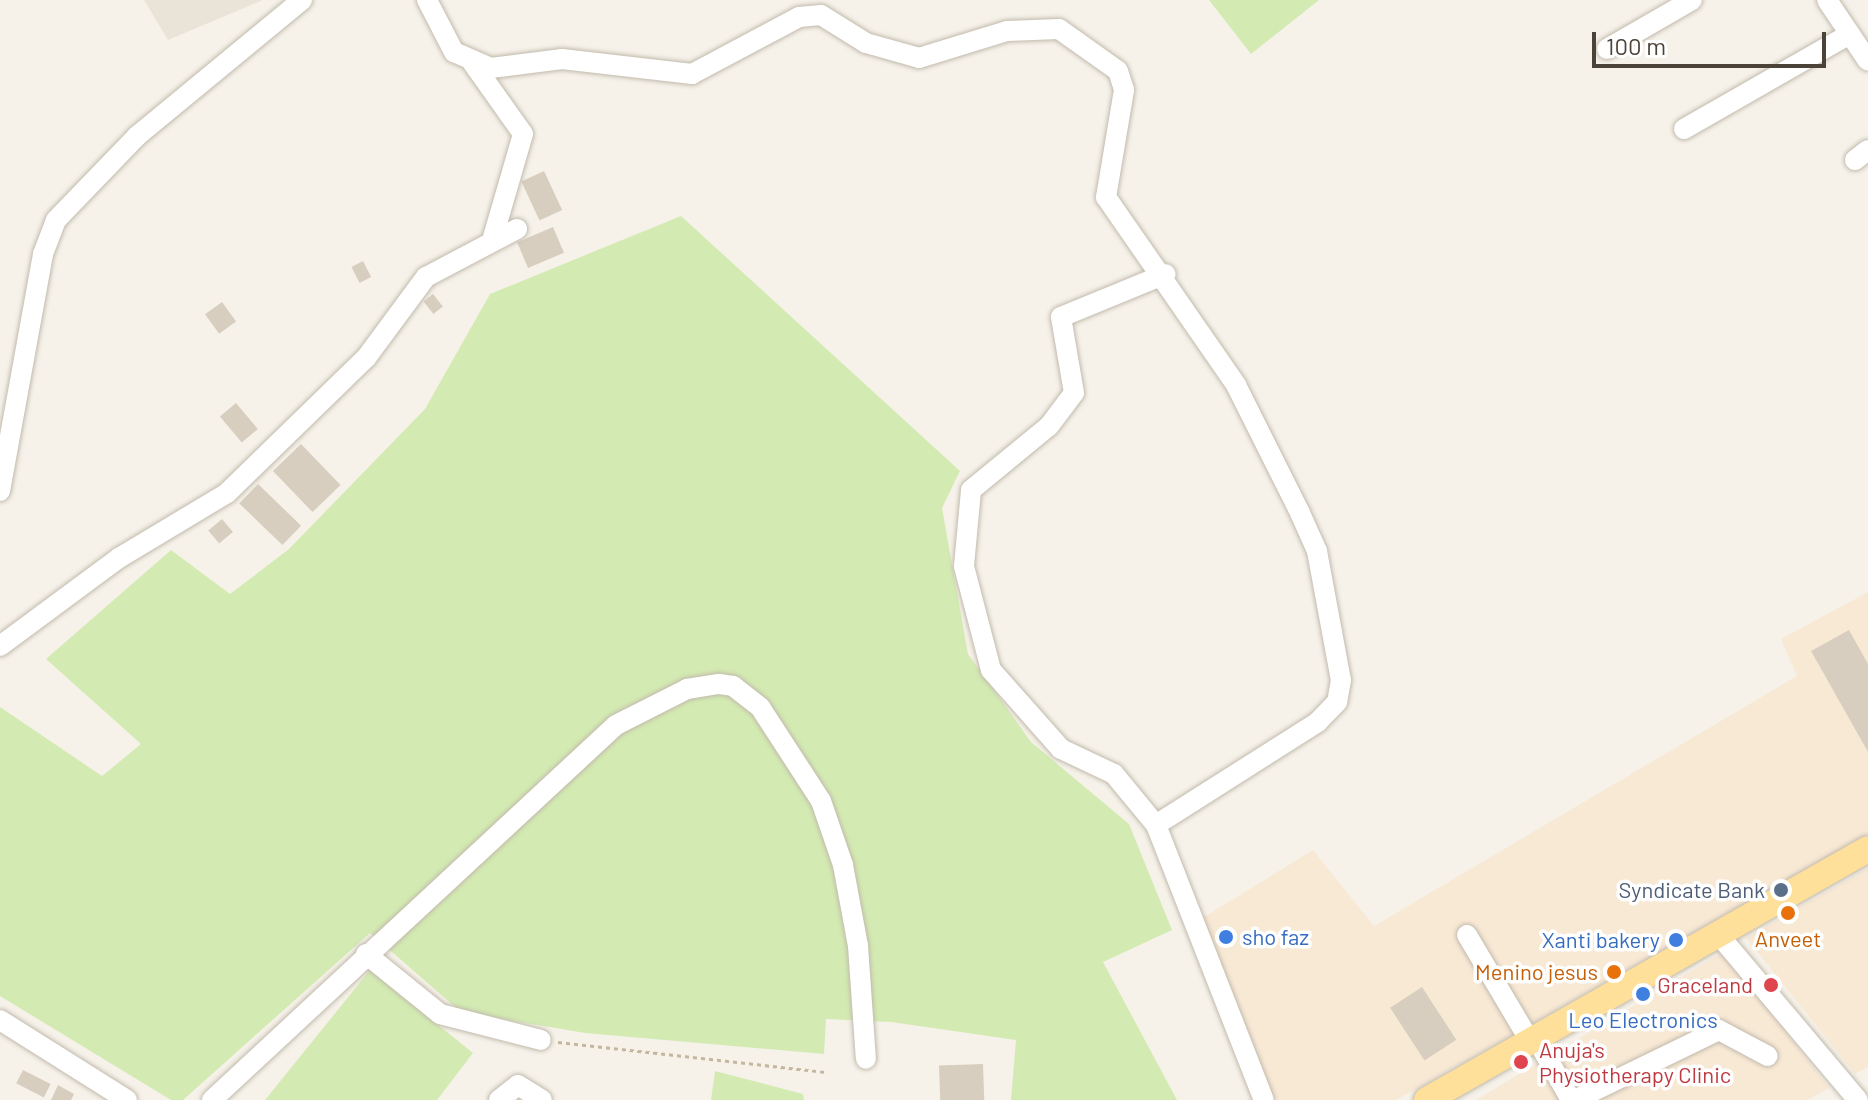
<!DOCTYPE html>
<style>
body{margin:0}
#map{position:relative;width:1868px;height:1100px;overflow:hidden;background:#f6f2ea;font-family:Barlow,sans-serif}
div>[style]{position:absolute}
.residential>*{inset:0;background:#eae4d8}
.commercial>*{inset:0;background:#f8e9d5}
.green>*{inset:0;background:#d3ebb2}
.building>*{inset:0;background:#d8cebf;transform-origin:0 0}
.path>*{height:3px;margin-top:-1.5px;transform-origin:0;background:repeating-linear-gradient(90deg,#c5b69d 0 4px,transparent 0 8px)}
.roads{filter:drop-shadow(0 0 2px #c2baac) drop-shadow(0 0 2px #c2baac)}
.minor>*{height:20px;margin:-10px;padding:0 10px;transform-origin:10px;border-radius:10px;background:#fff}
.major>*{height:26px;margin:-13px;padding:0 13px;transform-origin:13px;border-radius:13px;background:#ffe09a}
.dots>*{width:22px;height:22px;translate:-50% -50%;box-sizing:border-box;border:4px solid #fff;border-radius:50%}
span{translate:-50% -50%;white-space:nowrap;text-align:center;line-height:1.15;-webkit-text-stroke:7px #fff;paint-order:stroke}
.service-label{font-size:22px;color:#4e5e75}
.right{translate:-100% -50%;text-align:right}
.shop-label{font-size:22px;color:#366cbe}
.left{translate:0 -50%;text-align:left}
.food-label{font-size:22px;color:#c56008}
.health-label{font-size:22px;color:#be3a42}
.scale{position:absolute;left:1592px;top:32px;width:234px;height:36px;box-sizing:border-box;border:4px solid #4b4338;border-top:0;padding-left:10px;font-size:24px;line-height:28px;white-space:nowrap;color:#4b4338;-webkit-text-stroke:6px #fff;paint-order:stroke}
</style>
<div id="map">
<div class="residential">
<i style="clip-path:polygon(144px 0,263px 0,168px 40px)"></i>
</div>
<div class="commercial">
<i style="clip-path:polygon(1868px 592px,1868px 834px,1396px 1100px,1275px 1100px,1188px 927px,1313px 850px,1374px 926px,1797px 676px,1781px 639px)"></i>
<i style="clip-path:polygon(1868px 868px,1868px 1067px,1855px 1074px,1746px 938px)"></i>
<i style="clip-path:polygon(1723px 952px,1829px 1088px,1807px 1100px,1476px 1100px)"></i>
</div>
<div class="green">
<i style="clip-path:polygon(1209px 0,1319px 0,1251px 54px)"></i>
<i style="clip-path:polygon(681px 216px,960px 471px,942px 508px,968px 654px,1031px 742px,1129px 824px,1172px 930px,1103px 962px,1177px 1100px,1011px 1100px,1016px 1040px,891px 1022px,826px 1019px,824px 1054px,585px 1033px,461px 1012px,370px 933px,183px 1100px,171px 1100px,0 996px,0 707px,102px 776px,141px 744px,46px 659px,171px 550px,230px 594px,289px 549px,425px 409px,490px 294px)"></i>
<i style="clip-path:polygon(370px 970px,473px 1053px,437px 1100px,265px 1100px)"></i>
<i style="clip-path:polygon(715px 1071px,803px 1094px,804px 1100px,711px 1100px)"></i>
</div>
<div class="building">
<i style="left:544px;top:171px;width:43px;height:25px;rotate:65deg"></i>
<i style="left:553px;top:227px;width:28px;height:39px;rotate:67deg"></i>
<i style="left:363px;top:261px;width:18px;height:13px;rotate:63deg"></i>
<i style="left:433px;top:294px;width:16px;height:12px;rotate:52deg"></i>
<i style="left:222px;top:302px;width:24px;height:21px;rotate:54deg"></i>
<i style="left:236px;top:403px;width:34px;height:21px;rotate:50deg"></i>
<i style="left:301px;top:444px;width:57px;height:39px;rotate:46deg"></i>
<i style="left:258px;top:484px;width:60px;height:27px;rotate:44deg"></i>
<i style="left:222px;top:519px;width:17px;height:18px;rotate:50deg"></i>
<i style="clip-path:polygon(1849px 630px,1868px 664px,1868px 752px,1811px 651px)"></i>
<i style="left:1422px;top:987px;width:63px;height:38px;rotate:57deg"></i>
<i style="left:983px;top:1064px;width:36px;height:44px;rotate:88deg"></i>
<i style="left:23px;top:1070px;width:31px;height:15px;rotate:27deg"></i>
<i style="clip-path:polygon(58px 1085px,74px 1094px,71px 1100px,51px 1100px)"></i>
</div>
<div class="path">
<i style="left:558px;top:1042px;width:268px;rotate:6.4deg"></i>
</div>
<div class="roads">
<div class="minor">
<i style="left:427px;top:0;width:59px;rotate:62.6deg"></i>
<i style="left:454px;top:52px;width:40px;rotate:23.4deg"></i>
<i style="left:491px;top:68px;width:72px;rotate:-7.2deg"></i>
<i style="left:562px;top:59px;width:131px;rotate:6.6deg"></i>
<i style="left:692px;top:74px;width:121px;rotate:-28deg"></i>
<i style="left:799px;top:17px;width:22px;rotate:-5deg"></i>
<i style="left:821px;top:15px;width:53px;rotate:31.9deg"></i>
<i style="left:866px;top:43px;width:55px;rotate:15.8deg"></i>
<i style="left:919px;top:58px;width:92px;rotate:-17.1deg"></i>
<i style="left:1007px;top:31px;width:52px;rotate:-2.2deg"></i>
<i style="left:1059px;top:29px;width:72px;rotate:35.4deg"></i>
<i style="left:1118px;top:71px;width:20px;rotate:72deg"></i>
<i style="left:1124px;top:90px;width:109px;rotate:99.5deg"></i>
<i style="left:1106px;top:197px;width:229px;rotate:55.3deg"></i>
<i style="left:1236px;top:385px;width:143px;rotate:63.4deg"></i>
<i style="left:1300px;top:513px;width:42px;rotate:65.9deg"></i>
<i style="left:1317px;top:551px;width:131px;rotate:79.5deg"></i>
<i style="left:1341px;top:680px;width:22px;rotate:100deg"></i>
<i style="left:1337px;top:702px;width:28px;rotate:134deg"></i>
<i style="left:1318px;top:722px;width:192px;rotate:147.6deg"></i>
<i style="left:1156px;top:825px;width:295px;rotate:68.6deg"></i>
<i style="left:1827px;top:0;width:73px;rotate:56.1deg"></i>
<i style="left:1607px;top:49px;width:98px;rotate:-30deg"></i>
<i style="left:472px;top:62px;width:88px;rotate:54.7deg"></i>
<i style="left:523px;top:134px;width:111px;rotate:106.2deg"></i>
<i style="left:1684px;top:129px;width:191px;rotate:-29.8deg"></i>
<i style="left:1855px;top:160px;width:16px;rotate:-38deg"></i>
<i style="left:0;top:491px;width:241px;rotate:-79.7deg"></i>
<i style="left:43px;top:254px;width:36px;rotate:-69deg"></i>
<i style="left:56px;top:220px;width:117px;rotate:-46deg"></i>
<i style="left:137px;top:136px;width:214px;rotate:-39.5deg"></i>
<i style="left:0;top:646px;width:148px;rotate:-36.5deg"></i>
<i style="left:119px;top:558px;width:126px;rotate:-31deg"></i>
<i style="left:227px;top:493px;width:194px;rotate:-44.2deg"></i>
<i style="left:366px;top:358px;width:101px;rotate:-53.5deg"></i>
<i style="left:426px;top:277px;width:103px;rotate:-27.8deg"></i>
<i style="left:1156px;top:825px;width:66px;rotate:-129.5deg"></i>
<i style="left:1114px;top:774px;width:59px;rotate:-154.7deg"></i>
<i style="left:1061px;top:749px;width:106px;rotate:-131.5deg"></i>
<i style="left:991px;top:670px;width:107px;rotate:-104.6deg"></i>
<i style="left:964px;top:566px;width:76px;rotate:-84.7deg"></i>
<i style="left:971px;top:490px;width:101px;rotate:-39.4deg"></i>
<i style="left:1049px;top:426px;width:41px;rotate:-52.9deg"></i>
<i style="left:1074px;top:393px;width:77px;rotate:-99.7deg"></i>
<i style="left:1061px;top:317px;width:113px;rotate:-22.3deg"></i>
<i style="left:1718px;top:934px;width:217px;rotate:49.9deg"></i>
<i style="left:1467px;top:935px;width:123px;rotate:59.3deg"></i>
<i style="left:366px;top:954px;width:95px;rotate:39deg"></i>
<i style="left:440px;top:1014px;width:104px;rotate:14.4deg"></i>
<i style="left:0;top:1020px;width:150px;rotate:32.2deg"></i>
<i style="left:1536px;top:1038px;width:71px;rotate:60.6deg"></i>
<i style="left:212px;top:1100px;width:551px;rotate:-42.87deg"></i>
<i style="left:616px;top:725px;width:80px;rotate:-26.9deg"></i>
<i style="left:687px;top:689px;width:32px;rotate:-9deg"></i>
<i style="left:719px;top:684px;width:14px;rotate:8deg"></i>
<i style="left:733px;top:686px;width:34px;rotate:38deg"></i>
<i style="left:760px;top:707px;width:112px;rotate:57deg"></i>
<i style="left:821px;top:801px;width:68px;rotate:71deg"></i>
<i style="left:843px;top:865px;width:82px;rotate:79.5deg"></i>
<i style="left:858px;top:946px;width:113px;rotate:86deg"></i>
<i style="left:499px;top:1100px;width:24px;rotate:-38deg"></i>
<i style="left:518px;top:1085px;width:28px;rotate:32deg"></i>
<i style="left:1575px;top:1100px;width:160px;rotate:-25.9deg"></i>
<i style="left:1719px;top:1030px;width:55px;rotate:28deg"></i>
</div>
<div class="major">
<i style="left:1427px;top:1100px;width:507px;rotate:-29.65deg"></i>
</div>
</div>
<div class="dots">
<i style="left:1781px;top:890px;background:#5c6f8a"></i>
<i style="left:1788px;top:913px;background:#e8710a"></i>
<i style="left:1226px;top:937px;background:#3f7fe0"></i>
<i style="left:1676px;top:940px;background:#3f7fe0"></i>
<i style="left:1614px;top:972px;background:#e8710a"></i>
<i style="left:1771px;top:985px;background:#e0444e"></i>
<i style="left:1643px;top:994px;background:#3f7fe0"></i>
<i style="left:1521px;top:1062px;background:#e0444e"></i>
</div>
<div class="service-label">
<span class="right" style="left:1765px;top:890px">Syndicate Bank</span>
</div>
<div class="shop-label">
<span class="left" style="left:1242px;top:937px">sho faz</span>
<span class="right" style="left:1660px;top:940px">Xanti bakery</span>
<span style="left:1643px;top:1020px">Leo Electronics</span>
</div>
<div class="food-label">
<span style="left:1788px;top:939px">Anveet</span>
<span class="right" style="left:1598px;top:972px">Menino jesus</span>
</div>
<div class="health-label">
<span class="right" style="left:1753px;top:985px">Graceland</span>
<span class="left" style="left:1539px;top:1062px">Anuja's<br>Physiotherapy Clinic</span>
</div>
<div class="scale">100 m</div>
</div>
